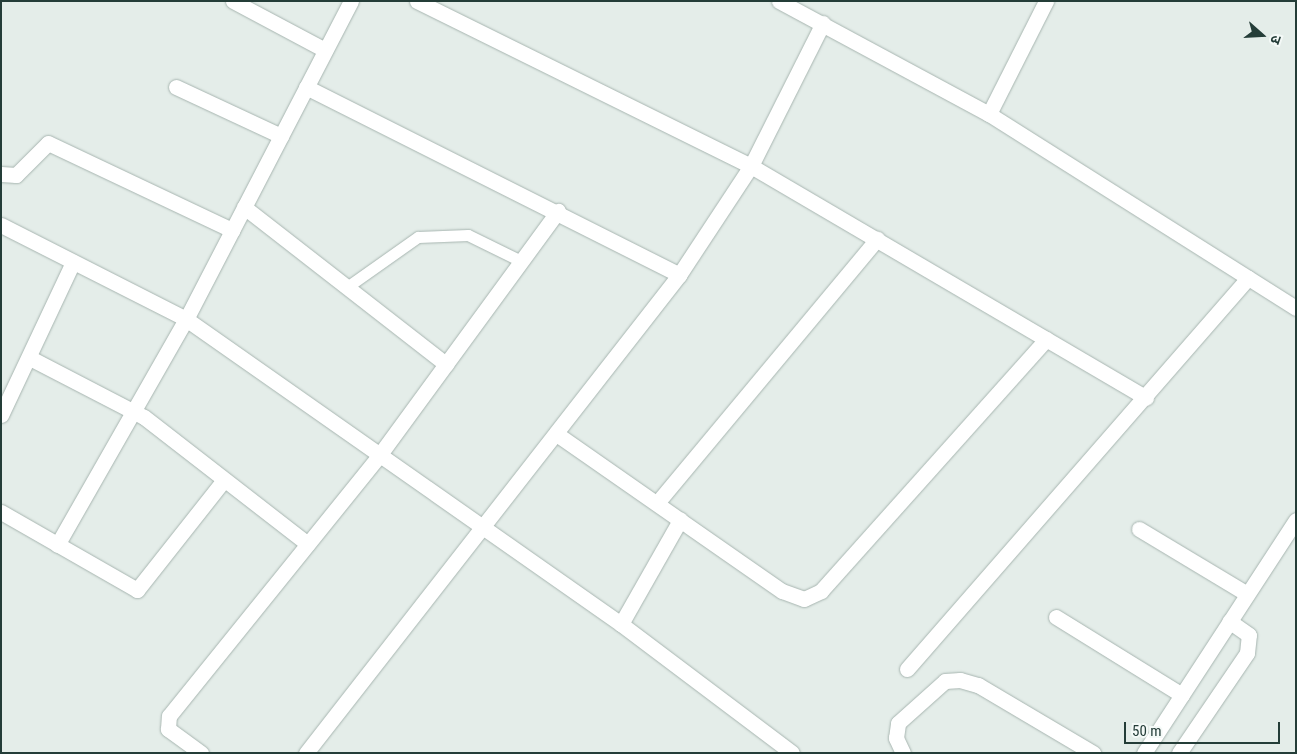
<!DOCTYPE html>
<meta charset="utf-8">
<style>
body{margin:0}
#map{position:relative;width:1297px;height:754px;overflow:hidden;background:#e4ede9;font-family:"Roboto Condensed","Noto Sans Devanagari",sans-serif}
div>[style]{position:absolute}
.roads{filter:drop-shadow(0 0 1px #a7b5b0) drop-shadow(0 0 1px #a7b5b0)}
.service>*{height:11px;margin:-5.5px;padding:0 5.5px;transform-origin:5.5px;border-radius:5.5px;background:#fff}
.minor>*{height:15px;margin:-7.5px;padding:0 7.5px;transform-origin:7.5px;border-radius:7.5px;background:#fff}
span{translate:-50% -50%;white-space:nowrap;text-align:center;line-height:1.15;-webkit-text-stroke:4px #f4f9f7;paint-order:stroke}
.frame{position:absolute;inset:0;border:2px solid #243d38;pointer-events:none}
.north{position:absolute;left:1237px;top:10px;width:50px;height:50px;-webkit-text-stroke:4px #f4f9f7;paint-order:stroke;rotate:109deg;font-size:14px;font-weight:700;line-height:20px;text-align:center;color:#243d38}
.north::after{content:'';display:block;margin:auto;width:18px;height:22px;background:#243d38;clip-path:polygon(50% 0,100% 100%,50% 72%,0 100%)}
.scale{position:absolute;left:1124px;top:722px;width:156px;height:22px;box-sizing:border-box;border:2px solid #243d38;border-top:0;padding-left:6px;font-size:15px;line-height:18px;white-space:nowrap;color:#243d38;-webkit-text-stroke:4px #f4f9f7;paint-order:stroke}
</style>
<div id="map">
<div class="roads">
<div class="service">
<i style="left:347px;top:287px;width:87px;rotate:-35.2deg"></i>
<i style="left:418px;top:237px;width:50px;rotate:-2.3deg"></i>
<i style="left:468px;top:235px;width:59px;rotate:26.1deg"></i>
</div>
<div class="minor">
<i style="left:233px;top:1px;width:104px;rotate:28deg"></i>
<i style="left:351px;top:1px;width:358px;rotate:117.4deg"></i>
<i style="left:186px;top:319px;width:531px;rotate:35.04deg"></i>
<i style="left:621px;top:624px;width:214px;rotate:37deg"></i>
<i style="left:417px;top:1px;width:373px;rotate:26.3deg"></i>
<i style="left:751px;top:166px;width:458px;rotate:30.4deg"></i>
<i style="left:779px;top:1px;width:238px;rotate:28.3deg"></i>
<i style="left:989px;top:114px;width:363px;rotate:32.3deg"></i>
<i style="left:176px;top:87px;width:116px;rotate:25deg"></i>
<i style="left:306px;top:87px;width:418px;rotate:26.7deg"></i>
<i style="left:989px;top:114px;width:127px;rotate:-63.2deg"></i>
<i style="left:1px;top:174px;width:15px;rotate:4deg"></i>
<i style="left:16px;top:175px;width:45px;rotate:-45deg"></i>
<i style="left:48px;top:143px;width:204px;rotate:25.3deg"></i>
<i style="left:244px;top:207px;width:256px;rotate:37.9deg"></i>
<i style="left:1px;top:225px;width:208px;rotate:26.9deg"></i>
<i style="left:186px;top:319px;width:260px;rotate:119.7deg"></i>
<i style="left:30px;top:358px;width:128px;rotate:27.4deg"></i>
<i style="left:144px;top:417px;width:207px;rotate:37.8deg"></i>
<i style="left:1px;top:415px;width:169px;rotate:-64.8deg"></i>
<i style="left:558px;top:435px;width:273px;rotate:34.9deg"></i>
<i style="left:782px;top:591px;width:23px;rotate:20deg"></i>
<i style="left:804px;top:599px;width:19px;rotate:-25deg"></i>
<i style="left:821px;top:591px;width:338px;rotate:-48.2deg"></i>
<i style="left:657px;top:503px;width:344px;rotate:-50.2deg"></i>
<i style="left:1px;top:512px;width:157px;rotate:29.8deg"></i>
<i style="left:137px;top:590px;width:140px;rotate:-51.7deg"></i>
<i style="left:1139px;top:529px;width:126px;rotate:31deg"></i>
<i style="left:1056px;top:617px;width:148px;rotate:31.8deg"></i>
<i style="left:621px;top:624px;width:120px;rotate:-60.4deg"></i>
<i style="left:907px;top:669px;width:519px;rotate:-48.91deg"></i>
<i style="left:201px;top:753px;width:41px;rotate:-144deg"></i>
<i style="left:168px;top:729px;width:13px;rotate:-86deg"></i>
<i style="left:169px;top:716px;width:333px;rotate:-51.1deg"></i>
<i style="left:378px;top:457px;width:305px;rotate:-53.8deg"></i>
<i style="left:306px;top:753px;width:606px;rotate:-52.03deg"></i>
<i style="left:679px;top:275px;width:131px;rotate:-56.6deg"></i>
<i style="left:751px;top:166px;width:160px;rotate:-63.3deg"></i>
<i style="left:903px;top:753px;width:17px;rotate:-115deg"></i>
<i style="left:896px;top:738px;width:15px;rotate:-82deg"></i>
<i style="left:898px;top:723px;width:63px;rotate:-41.8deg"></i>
<i style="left:945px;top:681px;width:15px;rotate:-4deg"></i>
<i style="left:960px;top:680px;width:19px;rotate:16deg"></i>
<i style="left:978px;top:685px;width:134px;rotate:30.6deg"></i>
<i style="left:1144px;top:753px;width:278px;rotate:-56.9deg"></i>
<i style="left:1179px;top:753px;width:121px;rotate:-55.8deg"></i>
<i style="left:1247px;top:653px;width:18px;rotate:-84deg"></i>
<i style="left:1249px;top:635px;width:24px;rotate:-145deg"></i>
</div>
</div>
<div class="frame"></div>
<div class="north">उ</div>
<div class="scale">50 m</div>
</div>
